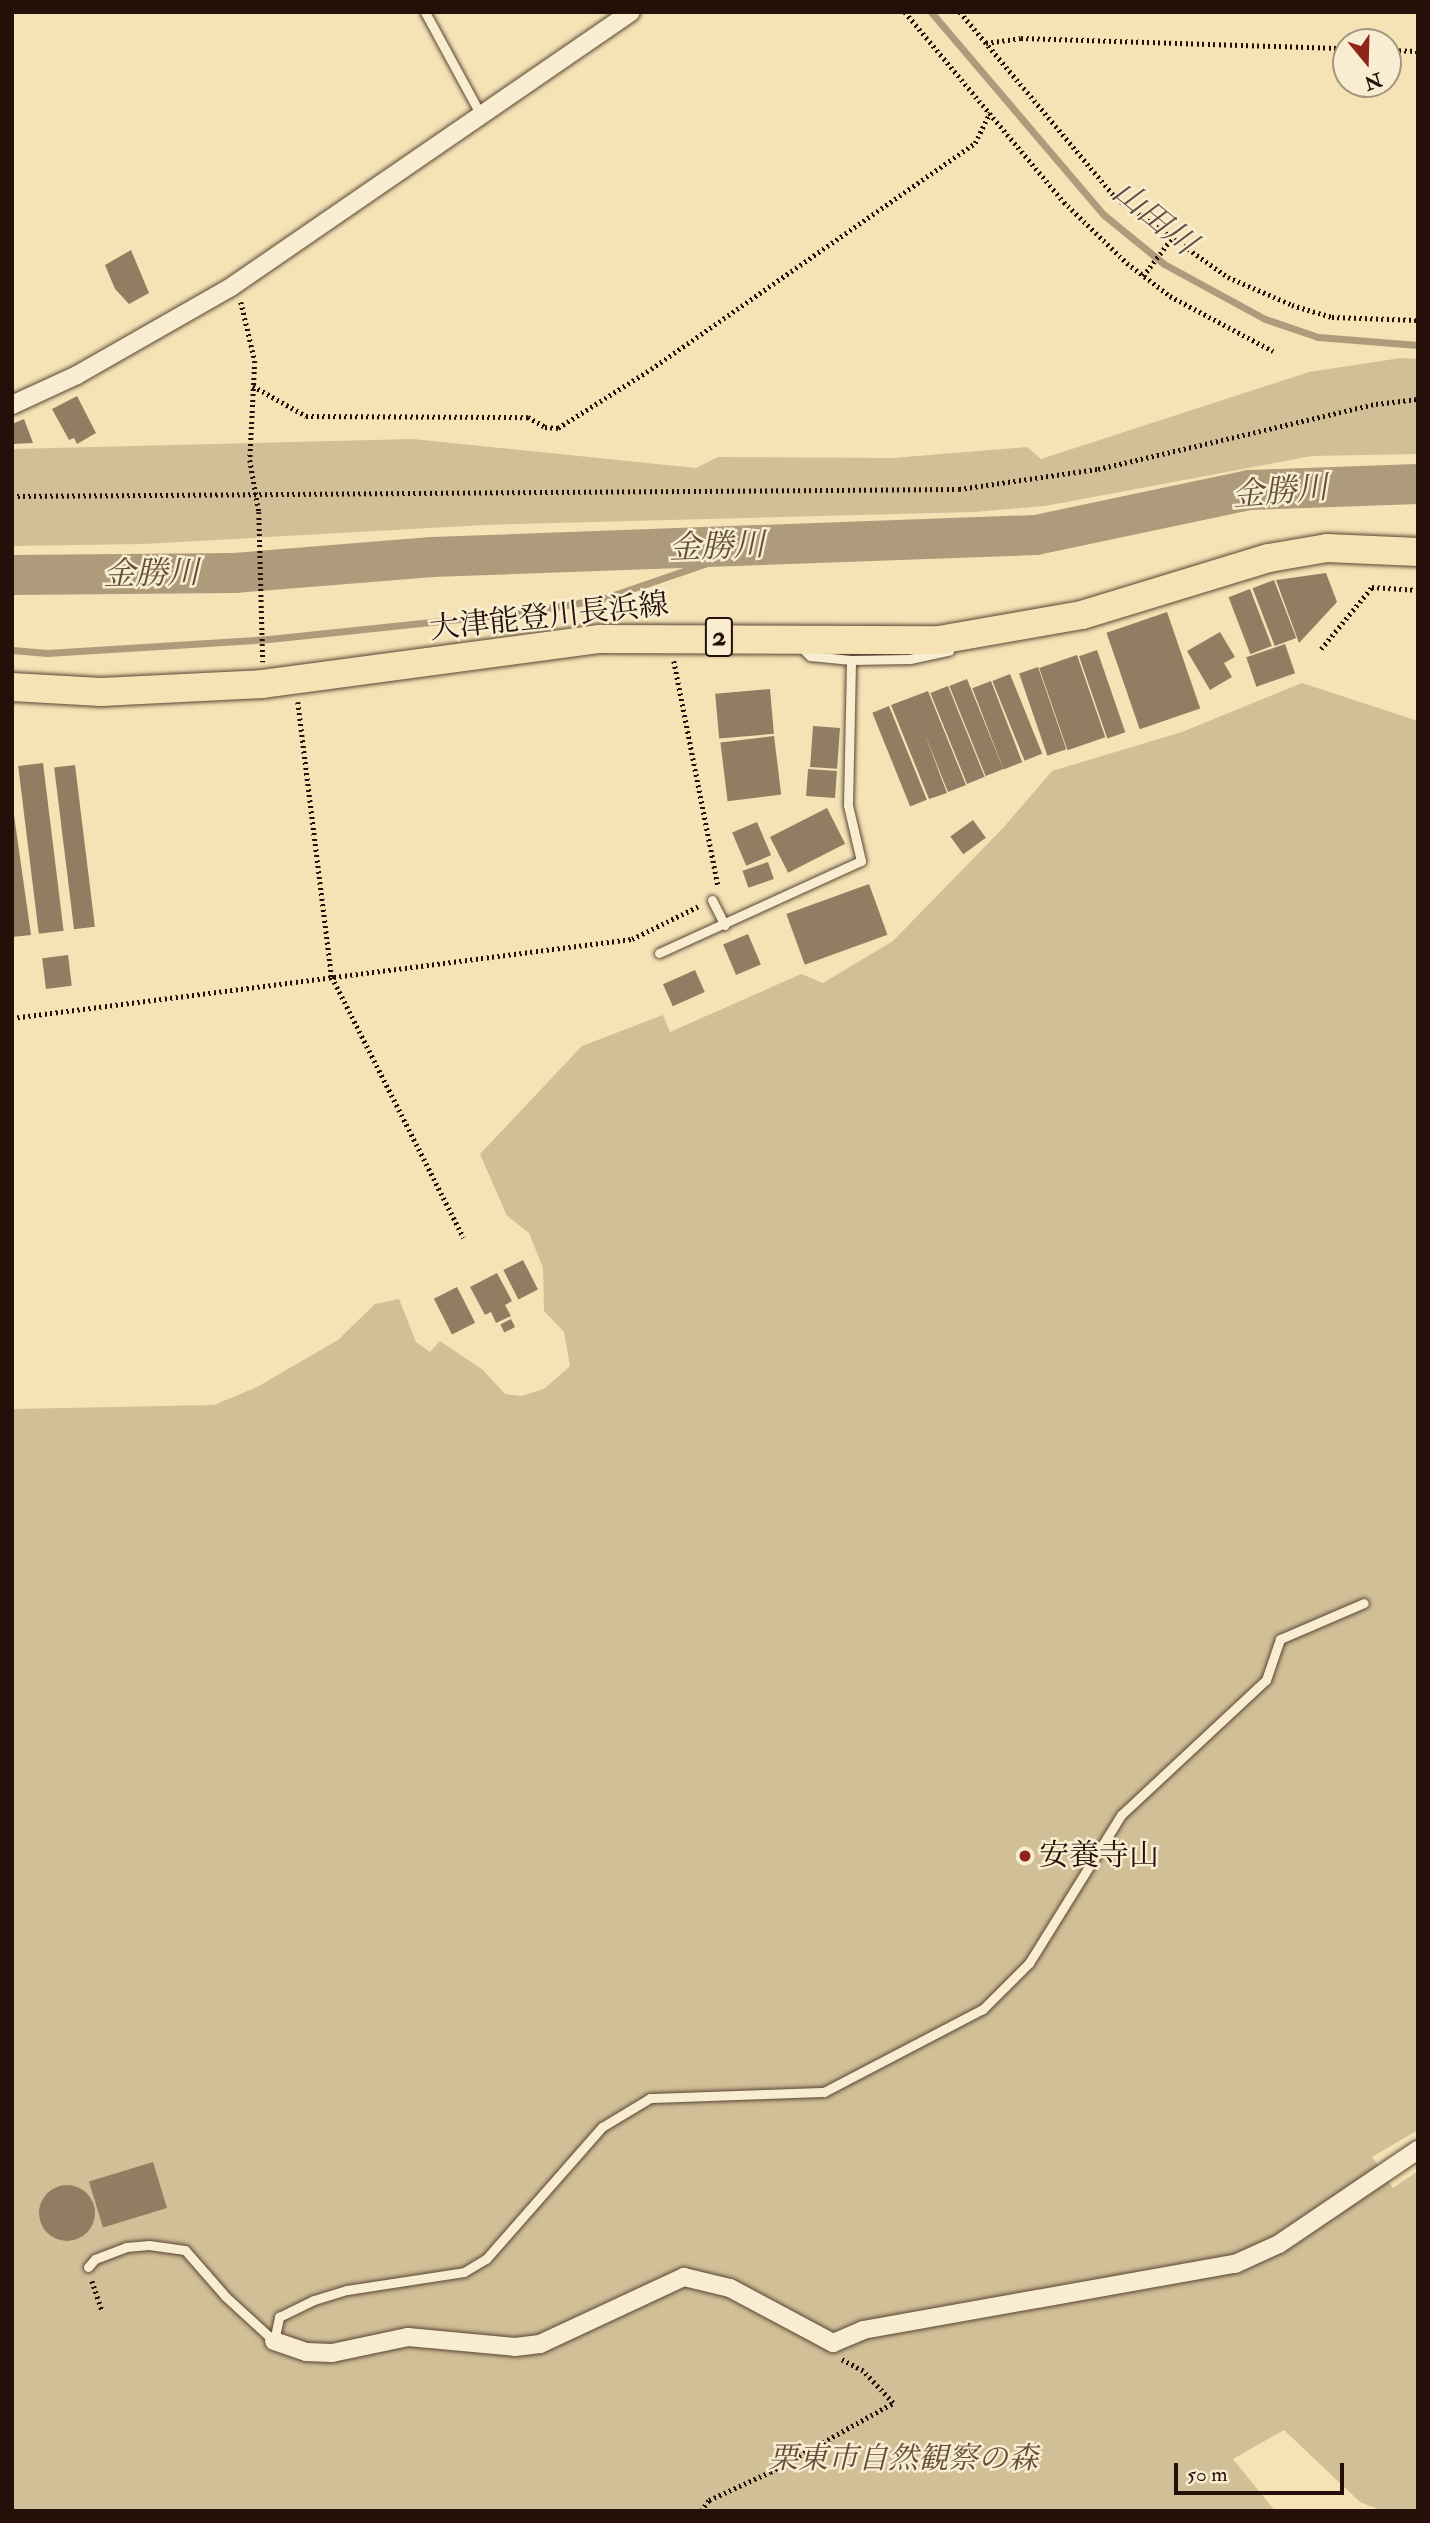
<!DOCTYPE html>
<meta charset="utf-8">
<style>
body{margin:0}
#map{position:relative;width:1430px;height:2523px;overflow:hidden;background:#f5e3b6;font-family:"IM FELL Double Pica","Noto Serif JP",serif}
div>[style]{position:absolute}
.green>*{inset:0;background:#d1bf98}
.stream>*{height:7px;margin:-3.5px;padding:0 3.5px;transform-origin:3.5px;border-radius:3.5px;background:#ae9b7b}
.river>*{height:40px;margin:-20px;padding:0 20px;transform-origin:20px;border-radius:20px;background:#ae9b7b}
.building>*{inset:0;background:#917e62;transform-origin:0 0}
.round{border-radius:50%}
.path>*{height:4.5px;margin-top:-2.25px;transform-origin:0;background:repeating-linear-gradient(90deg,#241008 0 2px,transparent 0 5.5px)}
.roads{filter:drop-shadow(0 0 2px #584534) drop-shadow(0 0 2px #584534)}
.service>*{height:9px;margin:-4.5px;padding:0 4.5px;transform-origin:4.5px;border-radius:4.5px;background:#f8edd0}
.minor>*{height:18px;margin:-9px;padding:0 9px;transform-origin:9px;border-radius:9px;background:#f8edd0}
.primary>*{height:28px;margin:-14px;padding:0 14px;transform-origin:14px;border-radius:14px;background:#f5e3b6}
.dots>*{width:19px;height:19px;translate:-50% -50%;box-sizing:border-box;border:4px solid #f8edd0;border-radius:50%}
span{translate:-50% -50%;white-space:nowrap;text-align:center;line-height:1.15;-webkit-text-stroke:5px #f8edd0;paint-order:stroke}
.shield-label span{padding:2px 5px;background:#f8edd0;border:2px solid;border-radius:5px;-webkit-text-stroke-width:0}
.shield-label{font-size:28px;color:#241008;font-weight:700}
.street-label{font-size:30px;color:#241008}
.poi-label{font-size:30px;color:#241008}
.left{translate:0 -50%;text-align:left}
.park-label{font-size:30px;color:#614d3a;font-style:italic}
.water-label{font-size:32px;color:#624f3c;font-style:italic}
.frame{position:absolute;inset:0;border:14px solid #241008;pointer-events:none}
.north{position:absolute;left:1332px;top:28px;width:70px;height:70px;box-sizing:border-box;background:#f8edd0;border:2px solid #a39580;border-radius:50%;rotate:161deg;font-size:19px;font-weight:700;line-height:28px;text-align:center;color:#241008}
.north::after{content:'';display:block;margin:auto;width:24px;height:32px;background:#8f2418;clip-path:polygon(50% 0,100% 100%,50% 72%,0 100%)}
.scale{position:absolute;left:1174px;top:2463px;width:170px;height:32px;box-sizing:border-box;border:4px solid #241008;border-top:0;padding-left:9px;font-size:21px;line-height:24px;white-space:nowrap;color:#241008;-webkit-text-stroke:5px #f8edd0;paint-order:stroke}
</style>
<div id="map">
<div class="green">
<i style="clip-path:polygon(1401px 358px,1418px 359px,1418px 454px,1312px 456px,1045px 506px,974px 512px,484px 525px,144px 544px,12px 546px,12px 449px,413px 439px,696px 468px,718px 457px,893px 458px,1027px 447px,1041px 459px,1309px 372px)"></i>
<i style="clip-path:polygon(1302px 683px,1418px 721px,1418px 2130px,1372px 2157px,1393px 2188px,1418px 2171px,1418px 2511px,1383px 2511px,1360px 2502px,1284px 2430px,1233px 2459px,1275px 2511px,12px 2511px,12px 1409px,214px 1405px,257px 1387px,338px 1340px,375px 1304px,399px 1299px,416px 1342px,430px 1352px,440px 1341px,483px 1370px,505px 1394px,521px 1396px,544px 1389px,570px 1366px,564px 1332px,544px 1311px,543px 1268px,529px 1233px,507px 1216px,480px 1154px,582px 1046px,663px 1015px,670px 1032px,801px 974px,823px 983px,893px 941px,1003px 828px,1052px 771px,1182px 732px)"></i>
</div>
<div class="stream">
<i style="left:931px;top:12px;width:267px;rotate:49.6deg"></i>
<i style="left:1104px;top:215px;width:77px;rotate:39.2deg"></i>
<i style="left:1164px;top:264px;width:115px;rotate:28.6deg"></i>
<i style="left:1265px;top:319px;width:56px;rotate:18.8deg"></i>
<i style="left:1318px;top:337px;width:100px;rotate:4.6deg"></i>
<i style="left:12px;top:650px;width:35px;rotate:5deg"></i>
<i style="left:47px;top:653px;width:222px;rotate:-3.6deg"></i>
<i style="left:269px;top:639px;width:257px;rotate:-6deg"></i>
<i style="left:525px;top:612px;width:78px;rotate:-9.6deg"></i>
<i style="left:602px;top:599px;width:157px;rotate:-18.9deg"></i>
</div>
<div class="river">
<i style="left:12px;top:575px;width:222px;rotate:-0.5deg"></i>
<i style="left:234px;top:573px;width:199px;rotate:-4.6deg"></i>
<i style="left:432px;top:557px;width:604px;rotate:-2.09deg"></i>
<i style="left:1036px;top:535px;width:218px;rotate:-11.9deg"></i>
<i style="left:1249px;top:490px;width:169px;rotate:-2deg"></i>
</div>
<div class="building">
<i style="clip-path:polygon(131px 250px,149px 293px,129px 304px,115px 289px,105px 265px)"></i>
<i style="clip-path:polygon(77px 396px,96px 433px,77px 444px,74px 438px,69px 440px,52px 409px)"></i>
<i style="clip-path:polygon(24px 419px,33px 443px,12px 444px,12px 424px)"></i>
<i style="clip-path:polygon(1326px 573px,1337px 602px,1299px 643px,1276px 580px)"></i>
<i style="left:1274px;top:580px;width:62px;height:23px;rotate:69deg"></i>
<i style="left:1250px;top:589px;width:61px;height:23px;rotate:69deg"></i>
<i style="left:1167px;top:612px;width:102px;height:64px;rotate:71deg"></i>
<i style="clip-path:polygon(1220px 632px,1235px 657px,1224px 663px,1232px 677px,1210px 690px,1187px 651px)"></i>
<i style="left:1285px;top:644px;width:31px;height:41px;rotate:71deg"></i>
<i style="left:1097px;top:650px;width:87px;height:19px;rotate:71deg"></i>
<i style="left:1077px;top:655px;width:87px;height:40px;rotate:71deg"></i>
<i style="left:1038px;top:667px;width:87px;height:20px;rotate:71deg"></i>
<i style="left:1010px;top:674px;width:86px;height:19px;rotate:68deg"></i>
<i style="left:967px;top:679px;width:97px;height:19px;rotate:68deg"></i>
<i style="left:991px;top:681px;width:87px;height:20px;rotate:69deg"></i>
<i style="left:948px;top:686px;width:98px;height:19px;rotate:68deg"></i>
<i style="left:770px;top:689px;width:45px;height:55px;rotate:85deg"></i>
<i style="clip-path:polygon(928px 691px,966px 785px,948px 792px,924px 732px,947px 793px,929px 799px,891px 705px)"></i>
<i style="left:889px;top:706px;width:101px;height:18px;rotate:68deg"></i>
<i style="left:813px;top:726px;width:27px;height:41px;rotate:4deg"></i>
<i style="left:774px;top:736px;width:59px;height:54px;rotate:83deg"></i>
<i style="left:43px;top:763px;width:169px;height:25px;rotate:83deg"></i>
<i style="left:75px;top:765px;width:163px;height:21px;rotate:83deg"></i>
<i style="left:808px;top:769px;width:29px;height:27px;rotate:4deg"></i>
<i style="clip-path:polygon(12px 801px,31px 935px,12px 937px)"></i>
<i style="left:827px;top:808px;width:40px;height:64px;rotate:63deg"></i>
<i style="left:973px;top:820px;width:22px;height:28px;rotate:54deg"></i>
<i style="left:757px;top:822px;width:36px;height:27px;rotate:67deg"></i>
<i style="left:768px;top:862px;width:18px;height:27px;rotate:71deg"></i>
<i style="left:869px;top:884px;width:54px;height:88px;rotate:70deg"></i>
<i style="left:748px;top:934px;width:33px;height:27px;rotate:67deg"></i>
<i style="left:68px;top:955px;width:31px;height:26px;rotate:83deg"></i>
<i style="left:695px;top:970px;width:24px;height:35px;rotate:66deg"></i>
<i style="left:523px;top:1260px;width:33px;height:22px;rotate:63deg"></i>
<i style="clip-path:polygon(497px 1273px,512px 1301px,505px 1305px,511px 1316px,496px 1323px,491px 1312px,485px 1315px,470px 1287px)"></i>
<i style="left:457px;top:1287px;width:40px;height:26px;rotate:63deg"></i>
<i style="left:511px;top:1319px;width:9px;height:12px;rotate:63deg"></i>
<i style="left:153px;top:2162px;width:48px;height:67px;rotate:73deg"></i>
<i class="round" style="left:39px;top:2185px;width:56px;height:56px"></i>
</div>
<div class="path">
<i style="left:905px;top:12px;width:248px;rotate:50.1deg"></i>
<i style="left:1064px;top:202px;width:88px;rotate:44.1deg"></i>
<i style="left:1127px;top:263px;width:54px;rotate:37.5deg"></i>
<i style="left:1170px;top:296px;width:117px;rotate:28.1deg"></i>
<i style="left:960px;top:12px;width:243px;rotate:50deg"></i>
<i style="left:1116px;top:198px;width:137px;rotate:35.2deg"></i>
<i style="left:1228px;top:277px;width:70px;rotate:23.6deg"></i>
<i style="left:1292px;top:305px;width:42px;rotate:16.7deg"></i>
<i style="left:1332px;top:317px;width:86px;rotate:2deg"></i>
<i style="left:986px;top:43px;width:35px;rotate:-8deg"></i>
<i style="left:1021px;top:38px;width:325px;rotate:1.8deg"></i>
<i style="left:1388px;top:50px;width:30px;rotate:2deg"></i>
<i style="left:1143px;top:276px;width:48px;rotate:-52.7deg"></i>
<i style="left:241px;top:302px;width:61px;rotate:76.7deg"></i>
<i style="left:255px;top:361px;width:99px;rotate:92.9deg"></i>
<i style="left:250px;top:460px;width:53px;rotate:80.2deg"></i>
<i style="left:259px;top:512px;width:150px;rotate:88.5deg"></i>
<i style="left:253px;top:386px;width:61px;rotate:29.5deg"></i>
<i style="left:306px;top:416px;width:222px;rotate:0.3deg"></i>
<i style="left:528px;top:417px;width:20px;rotate:30deg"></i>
<i style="left:545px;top:427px;width:13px;rotate:4deg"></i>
<i style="left:558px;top:428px;width:110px;rotate:-32.4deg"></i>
<i style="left:651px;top:369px;width:395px;rotate:-34.9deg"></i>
<i style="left:975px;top:143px;width:34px;rotate:-64deg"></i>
<i style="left:12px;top:496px;width:947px;rotate:-0.42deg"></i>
<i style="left:959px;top:489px;width:140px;rotate:-8.2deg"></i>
<i style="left:1098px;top:469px;width:285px;rotate:-13.2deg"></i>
<i style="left:1376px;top:404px;width:42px;rotate:-6.8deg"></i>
<i style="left:1321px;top:649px;width:80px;rotate:-50.6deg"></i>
<i style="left:1372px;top:587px;width:46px;rotate:3.7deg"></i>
<i style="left:674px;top:661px;width:229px;rotate:78.9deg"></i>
<i style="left:298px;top:702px;width:277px;rotate:83deg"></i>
<i style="left:332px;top:977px;width:292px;rotate:63.2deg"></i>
<i style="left:12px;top:1018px;width:625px;rotate:-7.26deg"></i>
<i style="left:632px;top:939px;width:75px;rotate:-26.2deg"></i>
<i style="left:92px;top:2281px;width:31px;rotate:71deg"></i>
<i style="left:701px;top:2511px;width:14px;rotate:-54deg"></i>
<i style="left:709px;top:2500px;width:67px;rotate:-24.7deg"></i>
<i style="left:770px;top:2472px;width:141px;rotate:-29.3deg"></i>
<i style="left:893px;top:2403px;width:44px;rotate:-133.2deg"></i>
<i style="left:863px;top:2371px;width:24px;rotate:-152deg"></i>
</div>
<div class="roads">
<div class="service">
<i style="left:425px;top:12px;width:117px;rotate:61.5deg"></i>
<i style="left:800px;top:646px;width:14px;rotate:45deg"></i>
<i style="left:810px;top:656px;width:41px;rotate:5.6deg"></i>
<i style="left:851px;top:660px;width:59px;rotate:-1deg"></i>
<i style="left:910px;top:659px;width:40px;rotate:-12deg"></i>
<i style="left:712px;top:900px;width:28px;rotate:63deg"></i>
<i style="left:659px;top:953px;width:222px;rotate:-24.5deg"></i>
<i style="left:861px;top:861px;width:57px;rotate:-103.1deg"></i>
<i style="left:848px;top:805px;width:145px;rotate:-88.8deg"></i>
<i style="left:88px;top:2267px;width:11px;rotate:-49deg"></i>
<i style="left:95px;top:2259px;width:33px;rotate:-21deg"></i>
<i style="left:126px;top:2247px;width:23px;rotate:-5deg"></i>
<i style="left:149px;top:2245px;width:36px;rotate:8deg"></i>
<i style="left:185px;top:2250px;width:62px;rotate:48.9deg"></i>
<i style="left:226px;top:2297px;width:65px;rotate:42.5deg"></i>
<i style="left:274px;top:2341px;width:25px;rotate:-78deg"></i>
<i style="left:279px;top:2317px;width:39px;rotate:-26deg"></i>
<i style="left:314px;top:2300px;width:34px;rotate:-17deg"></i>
<i style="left:347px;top:2290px;width:118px;rotate:-8.7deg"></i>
<i style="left:464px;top:2272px;width:26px;rotate:-31deg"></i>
<i style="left:486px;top:2259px;width:176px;rotate:-48.7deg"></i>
<i style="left:602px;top:2127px;width:56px;rotate:-31.1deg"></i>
<i style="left:650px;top:2098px;width:174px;rotate:-2deg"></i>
<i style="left:824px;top:2092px;width:179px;rotate:-27.6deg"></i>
<i style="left:983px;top:2009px;width:65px;rotate:-45deg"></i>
<i style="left:1029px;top:1963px;width:174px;rotate:-58.1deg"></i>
<i style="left:1121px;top:1815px;width:198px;rotate:-43deg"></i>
<i style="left:1266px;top:1680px;width:43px;rotate:-71.1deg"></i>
<i style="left:1280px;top:1639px;width:91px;rotate:-23.2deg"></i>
</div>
<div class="minor">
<i style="left:12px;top:405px;width:72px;rotate:-24.8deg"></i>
<i style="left:77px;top:375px;width:177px;rotate:-29.7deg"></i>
<i style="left:231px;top:287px;width:485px;rotate:-34.5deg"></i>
<i style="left:274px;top:2341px;width:34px;rotate:19deg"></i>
<i style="left:306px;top:2352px;width:26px;rotate:2deg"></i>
<i style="left:332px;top:2353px;width:78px;rotate:-11.9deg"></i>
<i style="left:408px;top:2337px;width:107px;rotate:5.3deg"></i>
<i style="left:515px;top:2347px;width:25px;rotate:-7deg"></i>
<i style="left:540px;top:2344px;width:159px;rotate:-25deg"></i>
<i style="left:684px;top:2277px;width:47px;rotate:13.4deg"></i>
<i style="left:730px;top:2288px;width:117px;rotate:28.1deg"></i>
<i style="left:833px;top:2343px;width:33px;rotate:-23deg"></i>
<i style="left:863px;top:2330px;width:378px;rotate:-10.1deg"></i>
<i style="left:1235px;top:2264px;width:48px;rotate:-24.4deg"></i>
<i style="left:1279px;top:2244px;width:168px;rotate:-34.1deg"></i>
</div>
<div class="primary">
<i style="left:12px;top:687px;width:89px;rotate:3.2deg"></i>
<i style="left:101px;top:692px;width:161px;rotate:-2.8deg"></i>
<i style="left:262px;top:684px;width:340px;rotate:-7.6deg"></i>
<i style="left:599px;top:639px;width:340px;rotate:0.2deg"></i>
<i style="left:939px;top:640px;width:145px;rotate:-9.9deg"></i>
<i style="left:1082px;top:615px;width:195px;rotate:-17deg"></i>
<i style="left:1269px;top:558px;width:59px;rotate:-9.8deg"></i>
<i style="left:1327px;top:548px;width:91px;rotate:2.5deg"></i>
</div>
</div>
<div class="dots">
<i style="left:1025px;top:1856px;background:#8f2418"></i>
</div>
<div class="shield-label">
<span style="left:719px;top:637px">2</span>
</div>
<div class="street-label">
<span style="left:549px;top:617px;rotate:-6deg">大津能登川長浜線</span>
</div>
<div class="poi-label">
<span class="left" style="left:1039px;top:1856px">安養寺山</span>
</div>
<div class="park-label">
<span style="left:903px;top:2459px">栗東市自然観察の森</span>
</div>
<div class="water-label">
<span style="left:1154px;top:218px;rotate:39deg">山田川</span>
<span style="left:1280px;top:492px;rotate:-5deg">金勝川</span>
<span style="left:717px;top:547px;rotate:-2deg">金勝川</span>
<span style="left:151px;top:574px;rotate:-1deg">金勝川</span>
</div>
<div class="frame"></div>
<div class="north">N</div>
<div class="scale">50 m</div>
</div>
